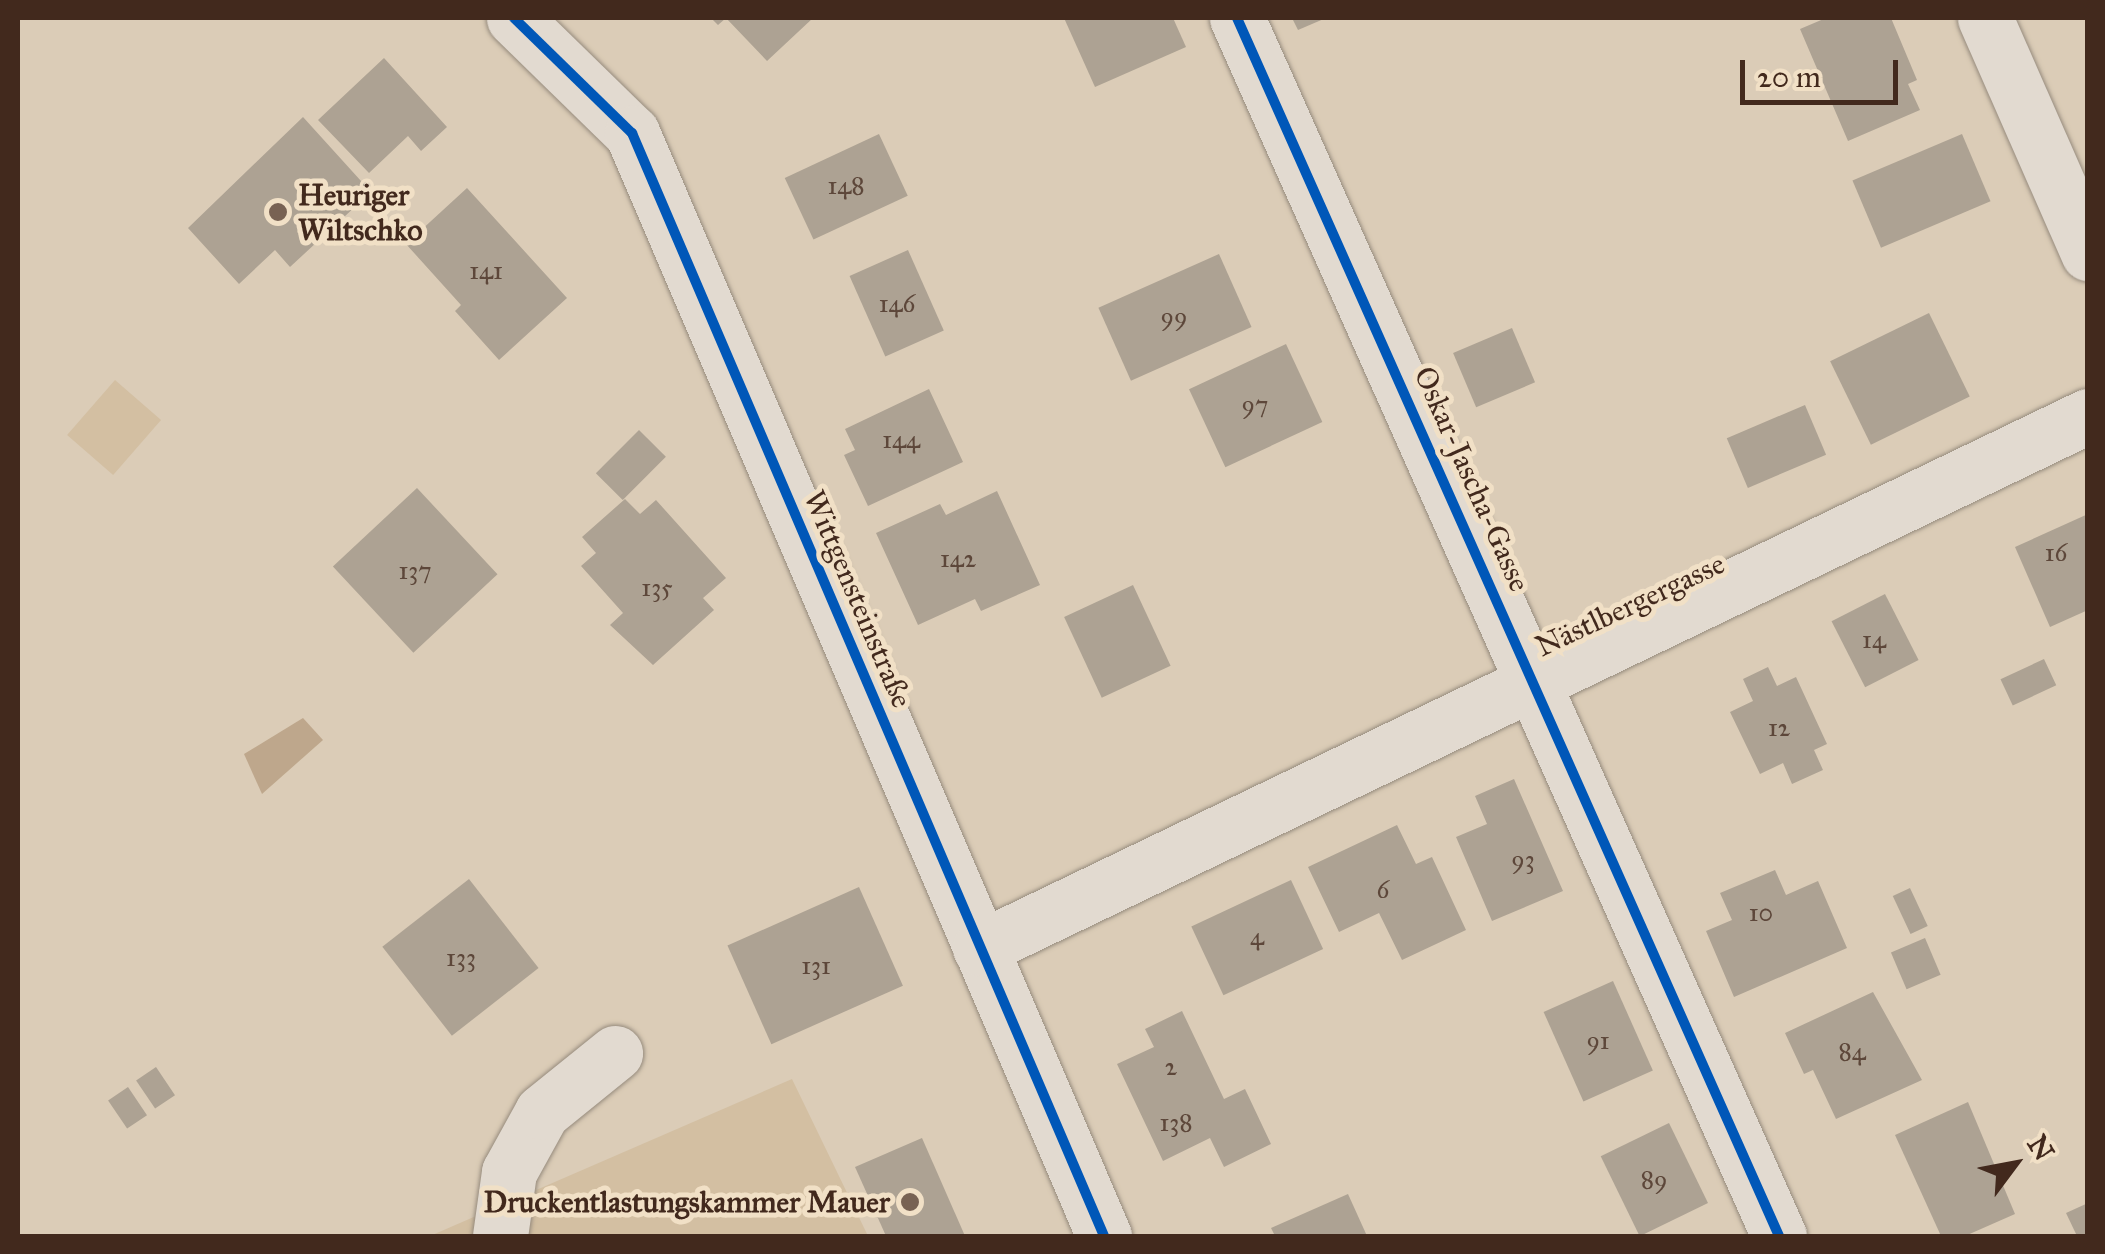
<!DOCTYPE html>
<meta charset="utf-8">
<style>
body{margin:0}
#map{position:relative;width:2105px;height:1254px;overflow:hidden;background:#dbccb7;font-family:"IM FELL Great Primer",serif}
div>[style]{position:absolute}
.green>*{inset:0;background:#d3bfa2;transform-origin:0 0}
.water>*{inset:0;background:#bea78c}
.building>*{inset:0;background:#ada293;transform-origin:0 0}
.roads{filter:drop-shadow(0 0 2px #968b7d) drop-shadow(0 0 2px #968b7d)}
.minor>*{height:55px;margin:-27.5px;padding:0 27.5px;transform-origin:27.5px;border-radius:27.5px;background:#e2dad0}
.cycleway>*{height:10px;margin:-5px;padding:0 5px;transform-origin:5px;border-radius:5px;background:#0057b8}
.dots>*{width:28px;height:28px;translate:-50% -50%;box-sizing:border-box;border:5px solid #f1e0c6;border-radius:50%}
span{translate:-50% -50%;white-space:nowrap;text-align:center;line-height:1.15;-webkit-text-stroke:10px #f1e0c6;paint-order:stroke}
.number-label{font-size:25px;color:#5d473a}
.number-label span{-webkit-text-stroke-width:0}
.poi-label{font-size:30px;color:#42291d;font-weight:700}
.left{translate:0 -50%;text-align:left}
.right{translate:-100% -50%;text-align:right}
.street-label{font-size:30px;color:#42291d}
.frame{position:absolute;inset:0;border:20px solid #42291d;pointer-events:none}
.north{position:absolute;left:1965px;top:1114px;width:100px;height:100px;-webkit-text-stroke:8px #f1e0c6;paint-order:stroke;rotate:58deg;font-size:28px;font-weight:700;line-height:40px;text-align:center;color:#42291d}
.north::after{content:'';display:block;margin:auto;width:35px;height:45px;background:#42291d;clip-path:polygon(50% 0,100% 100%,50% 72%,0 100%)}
.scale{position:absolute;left:1740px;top:60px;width:158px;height:45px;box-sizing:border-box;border:5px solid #42291d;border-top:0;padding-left:12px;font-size:30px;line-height:35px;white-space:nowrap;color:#42291d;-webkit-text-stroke:8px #f1e0c6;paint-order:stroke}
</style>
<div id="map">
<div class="green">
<i style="left:115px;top:380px;width:61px;height:73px;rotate:41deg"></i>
<i style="clip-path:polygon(792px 1079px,868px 1236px,430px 1236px)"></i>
</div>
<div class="water">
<i style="clip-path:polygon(303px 718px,323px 740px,262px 794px,244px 754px)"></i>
</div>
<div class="building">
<i style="clip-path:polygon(711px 18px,813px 18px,767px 61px,726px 18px,718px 25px)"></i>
<i style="clip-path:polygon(1064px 18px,1173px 18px,1186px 47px,1095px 87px)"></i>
<i style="clip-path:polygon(1292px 18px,1326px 18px,1298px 30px)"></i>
<i style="clip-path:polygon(1826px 18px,1891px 18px,1917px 80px,1908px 84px,1920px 110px,1848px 141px,1800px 29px)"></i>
<i style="clip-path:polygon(384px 58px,447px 127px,421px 151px,408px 136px,369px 173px,318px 120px)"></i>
<i style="clip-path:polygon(303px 117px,371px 192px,290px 267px,275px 250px,239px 284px,188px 228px)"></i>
<i style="left:879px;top:134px;width:68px;height:104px;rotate:65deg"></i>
<i style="left:1962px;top:134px;width:73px;height:119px;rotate:67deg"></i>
<i style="clip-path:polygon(467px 188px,567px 298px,499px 360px,455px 311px,461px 305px,406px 244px)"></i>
<i style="left:908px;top:250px;width:88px;height:64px;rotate:66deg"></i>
<i style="left:1219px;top:254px;width:80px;height:132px;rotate:66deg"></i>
<i style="left:1929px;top:313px;width:93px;height:110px;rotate:64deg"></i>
<i style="left:1512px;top:328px;width:59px;height:64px;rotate:67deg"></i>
<i style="left:1286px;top:344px;width:86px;height:107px;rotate:65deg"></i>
<i style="clip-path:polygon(929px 389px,963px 462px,868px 506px,844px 455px,855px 450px,845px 429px)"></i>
<i style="left:1805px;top:405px;width:54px;height:85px;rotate:67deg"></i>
<i style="left:639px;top:430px;width:38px;height:61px;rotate:45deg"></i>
<i style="left:417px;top:488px;width:118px;height:115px;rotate:47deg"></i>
<i style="clip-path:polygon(997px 491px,1040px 585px,981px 611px,975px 599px,918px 625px,876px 533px,940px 504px,946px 515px)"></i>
<i style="clip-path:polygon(625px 499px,640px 514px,656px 500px,726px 578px,703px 598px,714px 610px,653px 665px,610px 625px,623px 613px,581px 566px,596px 553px,582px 537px)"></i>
<i style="clip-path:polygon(2088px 514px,2088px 610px,2050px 627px,2015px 547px)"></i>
<i style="left:1133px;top:585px;width:89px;height:76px;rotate:65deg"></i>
<i style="left:1885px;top:594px;width:74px;height:60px;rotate:63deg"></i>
<i style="left:2044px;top:659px;width:29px;height:48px;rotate:65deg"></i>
<i style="clip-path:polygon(1768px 667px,1777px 686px,1796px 677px,1827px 744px,1814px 750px,1823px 770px,1792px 784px,1783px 763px,1760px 774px,1730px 712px,1753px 701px,1743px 679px)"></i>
<i style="clip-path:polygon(1514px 779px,1563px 891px,1492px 921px,1456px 837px,1487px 824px,1475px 796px)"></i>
<i style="clip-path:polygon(1397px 825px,1416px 864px,1432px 857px,1466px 930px,1402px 960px,1379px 913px,1339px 932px,1308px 867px)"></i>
<i style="clip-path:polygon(1775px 870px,1786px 895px,1818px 881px,1847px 948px,1734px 997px,1706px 931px,1732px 920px,1720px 893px)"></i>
<i style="left:469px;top:879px;width:113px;height:110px;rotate:52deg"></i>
<i style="left:1291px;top:880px;width:76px;height:110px;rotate:65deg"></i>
<i style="left:859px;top:887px;width:108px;height:144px;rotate:66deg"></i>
<i style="left:1910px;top:888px;width:42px;height:19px;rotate:65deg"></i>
<i style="left:1925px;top:938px;width:40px;height:37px;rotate:67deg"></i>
<i style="left:1613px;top:981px;width:98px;height:76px;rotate:66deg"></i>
<i style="clip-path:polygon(1873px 992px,1922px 1080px,1836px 1119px,1813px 1070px,1804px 1074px,1785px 1033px)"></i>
<i style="clip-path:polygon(1182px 1011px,1224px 1099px,1245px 1089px,1271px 1144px,1224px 1167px,1210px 1138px,1163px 1161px,1117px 1064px,1154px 1047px,1145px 1029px)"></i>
<i style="left:156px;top:1067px;width:34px;height:24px;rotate:56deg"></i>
<i style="left:128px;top:1087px;width:34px;height:24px;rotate:56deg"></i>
<i style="clip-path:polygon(1968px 1102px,2015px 1214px,1965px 1236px,1941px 1236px,1895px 1135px)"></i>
<i style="left:1669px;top:1123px;width:89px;height:76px;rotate:64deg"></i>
<i style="clip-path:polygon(922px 1138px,965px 1236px,886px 1236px,855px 1167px)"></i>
<i style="clip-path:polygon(1348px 1194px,1367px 1236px,1275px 1236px,1271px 1228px)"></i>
<i style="clip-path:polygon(2088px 1203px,2088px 1236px,2077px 1236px,2066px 1213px)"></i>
</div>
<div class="roads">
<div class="minor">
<i style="left:514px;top:18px;width:165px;rotate:44.3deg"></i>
<i style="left:632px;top:133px;width:1200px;rotate:66.83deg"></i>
<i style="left:1237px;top:18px;width:1333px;rotate:66.01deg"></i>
<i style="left:1985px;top:18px;width:257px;rotate:66.3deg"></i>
<i style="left:980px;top:948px;width:1229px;rotate:-25.65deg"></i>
<i style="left:500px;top:1236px;width:65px;rotate:-82deg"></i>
<i style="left:509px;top:1172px;width:68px;rotate:-61.2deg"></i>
<i style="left:542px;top:1112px;width:94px;rotate:-38.9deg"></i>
</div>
</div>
<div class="cycleway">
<i style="left:514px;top:18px;width:165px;rotate:44.3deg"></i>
<i style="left:632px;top:133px;width:1200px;rotate:66.83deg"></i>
<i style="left:1237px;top:18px;width:1333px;rotate:66.01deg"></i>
</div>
<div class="dots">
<i style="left:278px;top:212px;background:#786253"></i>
<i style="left:910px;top:1202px;background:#786253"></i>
</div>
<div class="number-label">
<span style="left:846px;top:186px">148</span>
<span style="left:486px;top:271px">141</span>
<span style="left:897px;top:304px">146</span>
<span style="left:1174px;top:317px">99</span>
<span style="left:1255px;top:405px">97</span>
<span style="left:901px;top:440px">144</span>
<span style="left:2056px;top:553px">16</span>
<span style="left:958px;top:559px">142</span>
<span style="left:415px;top:571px">137</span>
<span style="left:657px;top:588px">135</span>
<span style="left:1874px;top:640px">14</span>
<span style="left:1779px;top:728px">12</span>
<span style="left:1523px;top:860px">93</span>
<span style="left:1383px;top:890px">6</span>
<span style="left:1761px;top:913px">10</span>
<span style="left:1257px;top:937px">4</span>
<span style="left:461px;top:958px">133</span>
<span style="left:816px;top:966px">131</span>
<span style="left:1598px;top:1041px">91</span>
<span style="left:1852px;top:1052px">84</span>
<span style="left:1171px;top:1067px">2</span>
<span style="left:1176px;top:1123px">138</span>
<span style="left:1654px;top:1180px">89</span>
</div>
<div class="poi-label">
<span class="left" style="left:298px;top:212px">Heuriger<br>Wiltschko</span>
<span class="right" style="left:890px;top:1202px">Druckentlastungskammer Mauer</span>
</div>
<div class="street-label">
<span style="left:1472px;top:479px;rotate:66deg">Oskar-Jascha-Gasse</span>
<span style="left:858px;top:599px;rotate:67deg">Wittgensteinstraße</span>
<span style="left:1630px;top:605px;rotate:-25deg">Nästlbergergasse</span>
</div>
<div class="frame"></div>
<div class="north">N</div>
<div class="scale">20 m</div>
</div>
